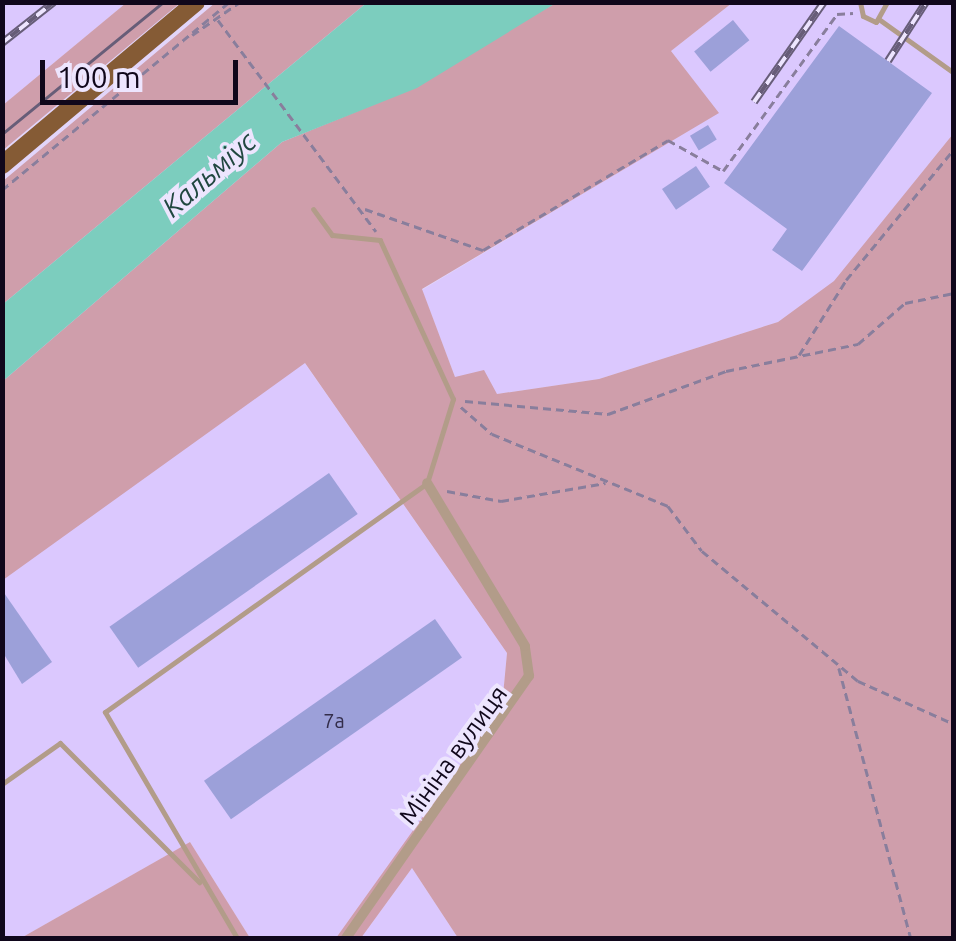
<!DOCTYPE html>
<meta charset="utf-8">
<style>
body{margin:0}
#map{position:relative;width:956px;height:941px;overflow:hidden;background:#e2d5fa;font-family:Ubuntu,sans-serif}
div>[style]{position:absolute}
.built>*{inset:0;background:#dbc8fe}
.green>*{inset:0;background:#cf9eab}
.water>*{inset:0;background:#7ccdbe}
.building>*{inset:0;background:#9ca0d9;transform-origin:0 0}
.path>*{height:2.5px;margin-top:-1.25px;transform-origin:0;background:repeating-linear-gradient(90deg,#897e9c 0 8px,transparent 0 13px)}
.service>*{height:5px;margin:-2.5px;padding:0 2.5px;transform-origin:2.5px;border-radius:2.5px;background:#b29c89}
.minor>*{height:10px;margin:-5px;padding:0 5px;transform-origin:5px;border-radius:5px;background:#b29c89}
.trunk>*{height:18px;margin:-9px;padding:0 9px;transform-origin:9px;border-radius:9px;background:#855b35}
.tram>*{height:2.5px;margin:-1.25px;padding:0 1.25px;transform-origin:1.25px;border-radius:1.25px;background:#675d78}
.rail>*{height:8px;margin-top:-4px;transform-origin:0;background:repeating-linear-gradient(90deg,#ede5fe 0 11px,#675d78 0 22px);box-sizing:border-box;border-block:2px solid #675d78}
span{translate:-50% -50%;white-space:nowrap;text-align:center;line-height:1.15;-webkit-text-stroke:8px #ede5fe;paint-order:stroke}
.number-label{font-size:20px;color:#332d4a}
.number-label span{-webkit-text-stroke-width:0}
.street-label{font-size:25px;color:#10071b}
.water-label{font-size:28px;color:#214740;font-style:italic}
.frame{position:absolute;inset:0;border:5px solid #10071b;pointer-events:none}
.scale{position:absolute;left:40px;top:60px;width:198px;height:45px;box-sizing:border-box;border:5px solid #10071b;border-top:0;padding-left:12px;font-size:30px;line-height:35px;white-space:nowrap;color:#10071b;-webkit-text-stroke:8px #ede5fe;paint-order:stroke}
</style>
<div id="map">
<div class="built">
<i style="clip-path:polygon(3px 3px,126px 3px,3px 105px)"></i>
<i style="clip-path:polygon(732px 3px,953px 3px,953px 134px,834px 282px,778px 322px,599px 379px,497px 394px,455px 377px,422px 290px,718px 113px,671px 51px)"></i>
<i style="clip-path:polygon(304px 362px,507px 653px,502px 706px,336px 938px,250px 938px,190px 842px,21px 938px,3px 938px,2px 580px)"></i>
<i style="clip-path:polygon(412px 868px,458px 938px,361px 938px)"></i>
</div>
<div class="green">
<i style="clip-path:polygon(126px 3px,180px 3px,3px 150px,3px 105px)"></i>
<i style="clip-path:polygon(215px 3px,422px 3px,364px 5px,3px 304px,3px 181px)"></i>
<i style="clip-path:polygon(556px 3px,732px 3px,671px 51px,719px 113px,422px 289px,455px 377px,484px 370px,497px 394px,599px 379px,778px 322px,834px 281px,953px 134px,953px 938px,458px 938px,412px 868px,361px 938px,336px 938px,502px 706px,507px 653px,305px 363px,3px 580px,3px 381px,282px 142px,375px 104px)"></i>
<i style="clip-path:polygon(190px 842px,250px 938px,21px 938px)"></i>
</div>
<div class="water">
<i style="clip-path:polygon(556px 3px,417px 88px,282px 142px,3px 381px,3px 304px,364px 5px)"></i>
</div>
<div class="building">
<i style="left:733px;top:20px;width:26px;height:50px;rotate:51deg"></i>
<i style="clip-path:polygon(839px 26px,932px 93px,802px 271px,772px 250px,787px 229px,724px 183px)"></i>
<i style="left:708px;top:125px;width:17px;height:21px;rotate:59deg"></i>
<i style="left:696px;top:166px;width:25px;height:41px;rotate:56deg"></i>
<i style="left:329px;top:473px;width:50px;height:268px;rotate:55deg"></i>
<i style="clip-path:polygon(2px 590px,52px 662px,22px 684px,2px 651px)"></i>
<i style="left:435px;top:619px;width:47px;height:282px;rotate:55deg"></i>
</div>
<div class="path">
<i style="left:218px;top:20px;width:264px;rotate:53.2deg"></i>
<i style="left:192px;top:35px;width:58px;rotate:-34.5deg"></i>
<i style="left:2px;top:190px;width:295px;rotate:-39.6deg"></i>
<i style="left:365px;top:209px;width:125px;rotate:19.2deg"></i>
<i style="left:483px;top:250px;width:215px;rotate:-30.7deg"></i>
<i style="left:668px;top:140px;width:63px;rotate:29.4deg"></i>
<i style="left:723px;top:171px;width:194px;rotate:-54deg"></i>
<i style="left:837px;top:14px;width:16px;rotate:-4deg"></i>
<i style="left:799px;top:355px;width:89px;rotate:-57.9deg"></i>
<i style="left:846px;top:280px;width:170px;rotate:-50.5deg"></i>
<i style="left:465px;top:401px;width:144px;rotate:5.2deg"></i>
<i style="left:608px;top:414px;width:126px;rotate:-20deg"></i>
<i style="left:726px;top:371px;width:135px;rotate:-11.6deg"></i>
<i style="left:858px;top:344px;width:62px;rotate:-41.1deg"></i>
<i style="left:905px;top:303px;width:50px;rotate:-11.5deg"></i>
<i style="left:461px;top:407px;width:41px;rotate:41.1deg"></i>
<i style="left:492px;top:434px;width:190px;rotate:22.2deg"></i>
<i style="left:668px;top:506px;width:56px;rotate:52.9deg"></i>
<i style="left:702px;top:551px;width:203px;rotate:39.8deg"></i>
<i style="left:858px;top:681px;width:105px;rotate:24.1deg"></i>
<i style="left:447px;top:491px;width:55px;rotate:10.5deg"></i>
<i style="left:501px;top:501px;width:106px;rotate:-9.8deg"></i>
<i style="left:839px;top:668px;width:279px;rotate:75.1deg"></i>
</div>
<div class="service">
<i style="left:860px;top:2px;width:14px;rotate:78deg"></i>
<i style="left:863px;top:16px;width:14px;rotate:25deg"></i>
<i style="left:876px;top:22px;width:23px;rotate:-61deg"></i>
<i style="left:880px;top:20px;width:91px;rotate:35.6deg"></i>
<i style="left:2px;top:784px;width:71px;rotate:-35.3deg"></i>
<i style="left:60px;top:743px;width:197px;rotate:45deg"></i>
<i style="left:237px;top:938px;width:262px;rotate:-120.3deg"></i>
<i style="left:105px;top:712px;width:395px;rotate:-35.4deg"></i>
<i style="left:427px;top:483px;width:88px;rotate:-72.8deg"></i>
<i style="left:453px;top:399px;width:175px;rotate:-114.7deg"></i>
<i style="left:380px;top:240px;width:48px;rotate:-174.1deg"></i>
<i style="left:332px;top:235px;width:32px;rotate:-126deg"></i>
</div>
<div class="minor">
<i style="left:346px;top:938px;width:320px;rotate:-55.1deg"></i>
<i style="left:529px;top:676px;width:30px;rotate:-98deg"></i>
<i style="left:525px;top:646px;width:190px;rotate:-121deg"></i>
</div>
<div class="trunk">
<i style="left:2px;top:165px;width:253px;rotate:-40deg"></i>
</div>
<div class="tram">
<i style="left:2px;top:134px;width:208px;rotate:-39.3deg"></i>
</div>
<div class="rail">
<i style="left:2px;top:43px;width:66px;rotate:-38.3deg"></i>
<i style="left:888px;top:61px;width:70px;rotate:-57.2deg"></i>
<i style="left:754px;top:102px;width:122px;rotate:-55deg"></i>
</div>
<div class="number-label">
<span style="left:334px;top:720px">7а</span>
</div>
<div class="street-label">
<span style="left:453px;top:755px;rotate:-54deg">Мініна вулиця</span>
</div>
<div class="water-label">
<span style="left:209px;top:174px;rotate:-41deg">Кальміус</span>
</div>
<div class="frame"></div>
<div class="scale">100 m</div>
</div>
